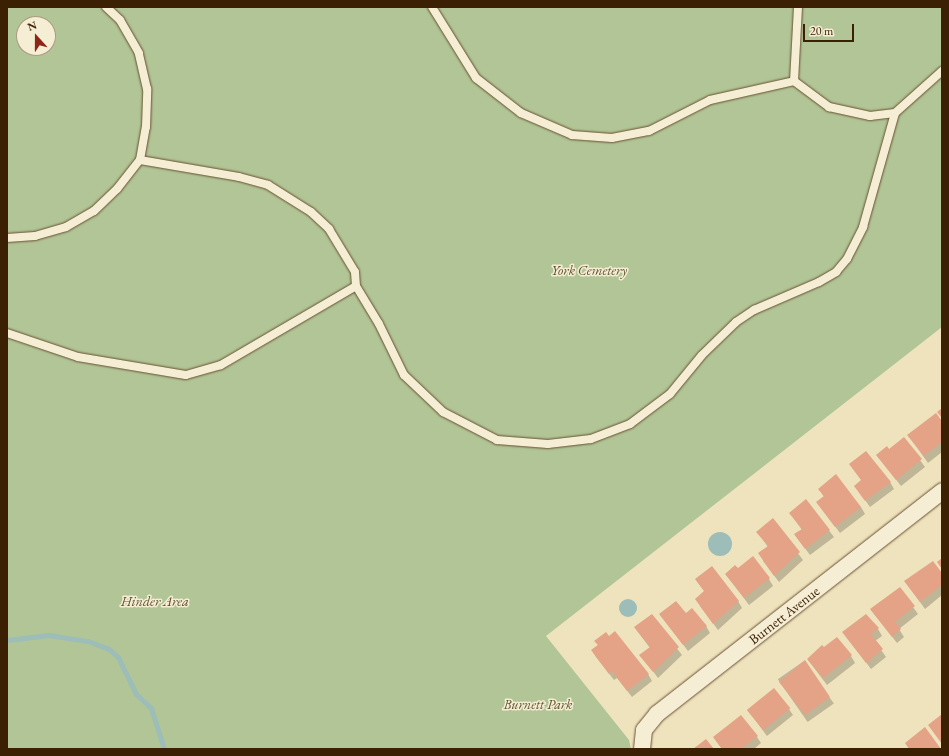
<!DOCTYPE html>
<style>
body{margin:0}
#map{position:relative;width:949px;height:756px;overflow:hidden;background:#efe3bd;font-family:"EB Garamond",serif}
div>[style]{position:absolute}
.green>*{inset:0;background:#b2c596}
.water>*{inset:0;background:#9cbdb8}
.round{border-radius:50%}
.shadow>*{inset:0;background:#0003;transform-origin:0 0}
.stream>*{height:5px;margin:-2.5px;padding:0 2.5px;transform-origin:2.5px;border-radius:2.5px;background:#9cbdb8}
.building>*{inset:0;background:#e4a387;transform-origin:0 0}
.roads{filter:drop-shadow(0 0 1px #685132) drop-shadow(0 0 1px #685132)}
.lane>*{height:8px;margin:-4px;padding:0 4px;transform-origin:4px;border-radius:4px;background:#f5edd4}
.street>*{height:16px;margin:-8px;padding:0 8px;transform-origin:8px;border-radius:8px;background:#f5edd4}
span{translate:-50% -50%;white-space:nowrap;text-align:center;line-height:1.15;-webkit-text-stroke:3px #f5edd4;paint-order:stroke}
.park-label{font-size:14px;color:#5f522f;font-style:italic}
.street-label{font-size:14px;color:#3b2003}
.frame{position:absolute;inset:0;border:8px solid #3b2003;pointer-events:none}
.north{position:absolute;left:16px;top:16px;width:40px;height:40px;box-sizing:border-box;background:#f5edd4;border:1px solid #ab9b80;border-radius:50%;rotate:339deg;font-size:11px;font-weight:700;line-height:16px;text-align:center;color:#3b2003}
.north::after{content:'';display:block;margin:auto;width:14px;height:18px;background:#8f2418;clip-path:polygon(50% 0,100% 100%,50% 72%,0 100%)}
.scale{position:absolute;left:803px;top:24px;width:51px;height:18px;box-sizing:border-box;border:2px solid #3b2003;border-top:0;padding-left:5px;font-size:12px;line-height:14px;white-space:nowrap;color:#3b2003;-webkit-text-stroke:3px #f5edd4;paint-order:stroke}
</style>
<div id="map">
<div class="green">
<i style="clip-path:polygon(evenodd,7px 7px,942px 7px,942px 327px,546px 636px,629px 740px,631px 749px,7px 749px,7px 7px,24px 24px,48px 24px,48px 48px,24px 48px,24px 24px)"></i>
</div>
<div class="water">
<i class="round" style="left:708px;top:532px;width:24px;height:24px"></i>
<i class="round" style="left:619px;top:599px;width:18px;height:18px"></i>
</div>
<div class="shadow">
<i style="clip-path:polygon(942px 423px,942px 452px,928px 463px,908px 435px)"></i>
<i style="clip-path:polygon(904px 438px,925px 467px,901px 486px,877px 455px,889px 451px)"></i>
<i style="clip-path:polygon(850px 464px,890px 482px,894px 489px,870px 507px,855px 486px,862px 481px)"></i>
<i style="clip-path:polygon(819px 489px,861px 507px,865px 514px,840px 533px,822px 509px,824px 497px)"></i>
<i style="clip-path:polygon(806px 501px,834px 537px,810px 555px,795px 535px,802px 530px,790px 513px)"></i>
<i style="clip-path:polygon(773px 520px,803px 560px,779px 582px,763px 561px,768px 547px,758px 532px)"></i>
<i style="clip-path:polygon(738px 570px,769px 579px,773px 586px,749px 605px,726px 574px)"></i>
<i style="clip-path:polygon(942px 574px,942px 595px,925px 609px,905px 581px)"></i>
<i style="clip-path:polygon(696px 580px,738px 601px,742px 608px,718px 630px,700px 606px,705px 592px)"></i>
<i style="clip-path:polygon(900px 589px,918px 614px,899px 629px,904px 637px,897px 643px,871px 610px)"></i>
<i style="clip-path:polygon(660px 614px,706px 626px,710px 633px,688px 651px)"></i>
<i style="clip-path:polygon(651px 615px,682px 655px,658px 678px,641px 655px,650px 648px,635px 628px)"></i>
<i style="clip-path:polygon(878px 629px,882px 636px,875px 641px,886px 657px,871px 669px,843px 632px)"></i>
<i style="clip-path:polygon(598px 645px,648px 674px,652px 681px,632px 697px,617px 678px,614px 680px,596px 657px,592px 650px)"></i>
<i style="clip-path:polygon(851px 656px,855px 663px,827px 685px,808px 660px)"></i>
<i style="left:804px;top:661px;width:52px;height:32px;rotate:55deg"></i>
<i style="clip-path:polygon(789px 709px,793px 715px,767px 736px,748px 710px)"></i>
<i style="clip-path:polygon(757px 737px,761px 743px,754px 749px,722px 749px,714px 738px)"></i>
</div>
<div class="stream">
<i style="left:7px;top:640px;width:42px;rotate:-6.8deg"></i>
<i style="left:49px;top:635px;width:39px;rotate:9deg"></i>
<i style="left:88px;top:641px;width:22px;rotate:21deg"></i>
<i style="left:109px;top:649px;width:12px;rotate:42deg"></i>
<i style="left:118px;top:657px;width:41px;rotate:64.1deg"></i>
<i style="left:136px;top:694px;width:21px;rotate:43deg"></i>
<i style="left:151px;top:708px;width:43px;rotate:72.4deg"></i>
</div>
<div class="building">
<i style="clip-path:polygon(942px 408px,942px 418px,937px 412px)"></i>
<i style="clip-path:polygon(936px 413px,942px 421px,942px 442px,924px 456px,907px 435px)"></i>
<i style="clip-path:polygon(904px 437px,922px 459px,896px 480px,876px 455px,887px 446px,889px 449px)"></i>
<i style="clip-path:polygon(866px 451px,891px 482px,865px 501px,854px 486px,861px 480px,849px 464px)"></i>
<i style="clip-path:polygon(836px 474px,861px 507px,835px 527px,816px 502px,824px 496px,818px 489px)"></i>
<i style="clip-path:polygon(806px 499px,830px 530px,805px 549px,794px 534px,802px 529px,789px 513px)"></i>
<i style="clip-path:polygon(773px 518px,800px 552px,774px 576px,758px 553px,768px 546px,756px 532px)"></i>
<i style="clip-path:polygon(753px 556px,770px 578px,744px 598px,725px 574px,735px 565px,738px 568px)"></i>
<i style="clip-path:polygon(942px 558px,942px 569px,937px 562px)"></i>
<i style="clip-path:polygon(933px 561px,942px 573px,942px 585px,920px 602px,904px 581px)"></i>
<i style="clip-path:polygon(712px 566px,739px 601px,713px 624px,695px 599px,704px 591px,695px 579px)"></i>
<i style="clip-path:polygon(900px 587px,915px 606px,895px 622px,901px 629px,892px 637px,870px 609px)"></i>
<i style="clip-path:polygon(676px 601px,686px 613px,692px 608px,707px 626px,683px 645px,659px 614px)"></i>
<i style="clip-path:polygon(652px 614px,679px 647px,653px 672px,639px 655px,650px 647px,634px 627px)"></i>
<i style="clip-path:polygon(866px 614px,879px 628px,871px 634px,883px 649px,866px 663px,842px 632px)"></i>
<i style="clip-path:polygon(615px 631px,649px 674px,627px 691px,612px 671px,609px 674px,591px 650px,598px 645px,594px 641px,606px 632px,609px 636px)"></i>
<i style="clip-path:polygon(837px 637px,852px 655px,823px 678px,807px 659px,822px 645px,824px 647px)"></i>
<i style="clip-path:polygon(805px 660px,830px 697px,805px 715px,779px 682px)"></i>
<i style="left:774px;top:688px;width:26px;height:35px;rotate:51deg"></i>
<i style="clip-path:polygon(942px 714px,942px 744px,928px 725px)"></i>
<i style="clip-path:polygon(741px 715px,758px 736px,741px 749px,722px 749px,713px 737px)"></i>
<i style="clip-path:polygon(925px 727px,941px 749px,909px 749px,905px 743px)"></i>
<i style="clip-path:polygon(706px 739px,714px 749px,693px 749px)"></i>
</div>
<div class="roads">
<div class="lane">
<i style="left:432px;top:7px;width:84px;rotate:58.2deg"></i>
<i style="left:476px;top:78px;width:57px;rotate:37.9deg"></i>
<i style="left:521px;top:113px;width:56px;rotate:23.3deg"></i>
<i style="left:572px;top:135px;width:40px;rotate:4.3deg"></i>
<i style="left:612px;top:138px;width:38px;rotate:-11deg"></i>
<i style="left:649px;top:131px;width:68px;rotate:-26.9deg"></i>
<i style="left:710px;top:100px;width:86px;rotate:-12.7deg"></i>
<i style="left:794px;top:81px;width:44px;rotate:36.6deg"></i>
<i style="left:829px;top:107px;width:42px;rotate:12.4deg"></i>
<i style="left:870px;top:116px;width:25px;rotate:-7deg"></i>
<i style="left:895px;top:113px;width:63px;rotate:-41.8deg"></i>
<i style="left:794px;top:81px;width:74px;rotate:-86.9deg"></i>
<i style="left:140px;top:160px;width:100px;rotate:9.7deg"></i>
<i style="left:239px;top:177px;width:30px;rotate:15deg"></i>
<i style="left:268px;top:185px;width:51px;rotate:32.1deg"></i>
<i style="left:311px;top:212px;width:25px;rotate:43deg"></i>
<i style="left:329px;top:229px;width:50px;rotate:58.8deg"></i>
<i style="left:355px;top:272px;width:14px;rotate:86deg"></i>
<i style="left:356px;top:286px;width:44px;rotate:58.8deg"></i>
<i style="left:379px;top:324px;width:57px;rotate:63.9deg"></i>
<i style="left:404px;top:375px;width:54px;rotate:43.5deg"></i>
<i style="left:443px;top:412px;width:61px;rotate:27.4deg"></i>
<i style="left:497px;top:440px;width:51px;rotate:4.5deg"></i>
<i style="left:548px;top:444px;width:43px;rotate:-6.6deg"></i>
<i style="left:591px;top:439px;width:42px;rotate:-21deg"></i>
<i style="left:630px;top:424px;width:50px;rotate:-36.9deg"></i>
<i style="left:670px;top:394px;width:50px;rotate:-50.6deg"></i>
<i style="left:702px;top:355px;width:47px;rotate:-44.1deg"></i>
<i style="left:736px;top:322px;width:22px;rotate:-34deg"></i>
<i style="left:754px;top:310px;width:71px;rotate:-23.3deg"></i>
<i style="left:819px;top:282px;width:20px;rotate:-30deg"></i>
<i style="left:836px;top:272px;width:17px;rotate:-50deg"></i>
<i style="left:847px;top:259px;width:36px;rotate:-63deg"></i>
<i style="left:863px;top:227px;width:118px;rotate:-74.3deg"></i>
<i style="left:7px;top:238px;width:28px;rotate:-4deg"></i>
<i style="left:35px;top:236px;width:32px;rotate:-16deg"></i>
<i style="left:66px;top:227px;width:32px;rotate:-30deg"></i>
<i style="left:94px;top:211px;width:32px;rotate:-44deg"></i>
<i style="left:117px;top:189px;width:37px;rotate:-52deg"></i>
<i style="left:140px;top:160px;width:34px;rotate:-80deg"></i>
<i style="left:146px;top:127px;width:38px;rotate:-88deg"></i>
<i style="left:147px;top:89px;width:37px;rotate:-103deg"></i>
<i style="left:139px;top:53px;width:38px;rotate:-120deg"></i>
<i style="left:120px;top:20px;width:19px;rotate:-137deg"></i>
<i style="left:7px;top:333px;width:75px;rotate:18.7deg"></i>
<i style="left:78px;top:357px;width:109px;rotate:9.5deg"></i>
<i style="left:186px;top:375px;width:36px;rotate:-16deg"></i>
<i style="left:221px;top:365px;width:156px;rotate:-30.3deg"></i>
</div>
<div class="street">
<i style="left:642px;top:749px;width:19px;rotate:-84deg"></i>
<i style="left:644px;top:730px;width:21px;rotate:-51deg"></i>
<i style="left:657px;top:714px;width:362px;rotate:-38deg"></i>
</div>
</div>
<div class="park-label">
<span style="left:589px;top:270px">York Cemetery</span>
<span style="left:155px;top:601px">Hinder Area</span>
<span style="left:538px;top:704px">Burnett Park</span>
</div>
<div class="street-label">
<span style="left:784px;top:615px;rotate:-38deg">Burnett Avenue</span>
</div>
<div class="frame"></div>
<div class="north">N</div>
<div class="scale">20 m</div>
</div>
